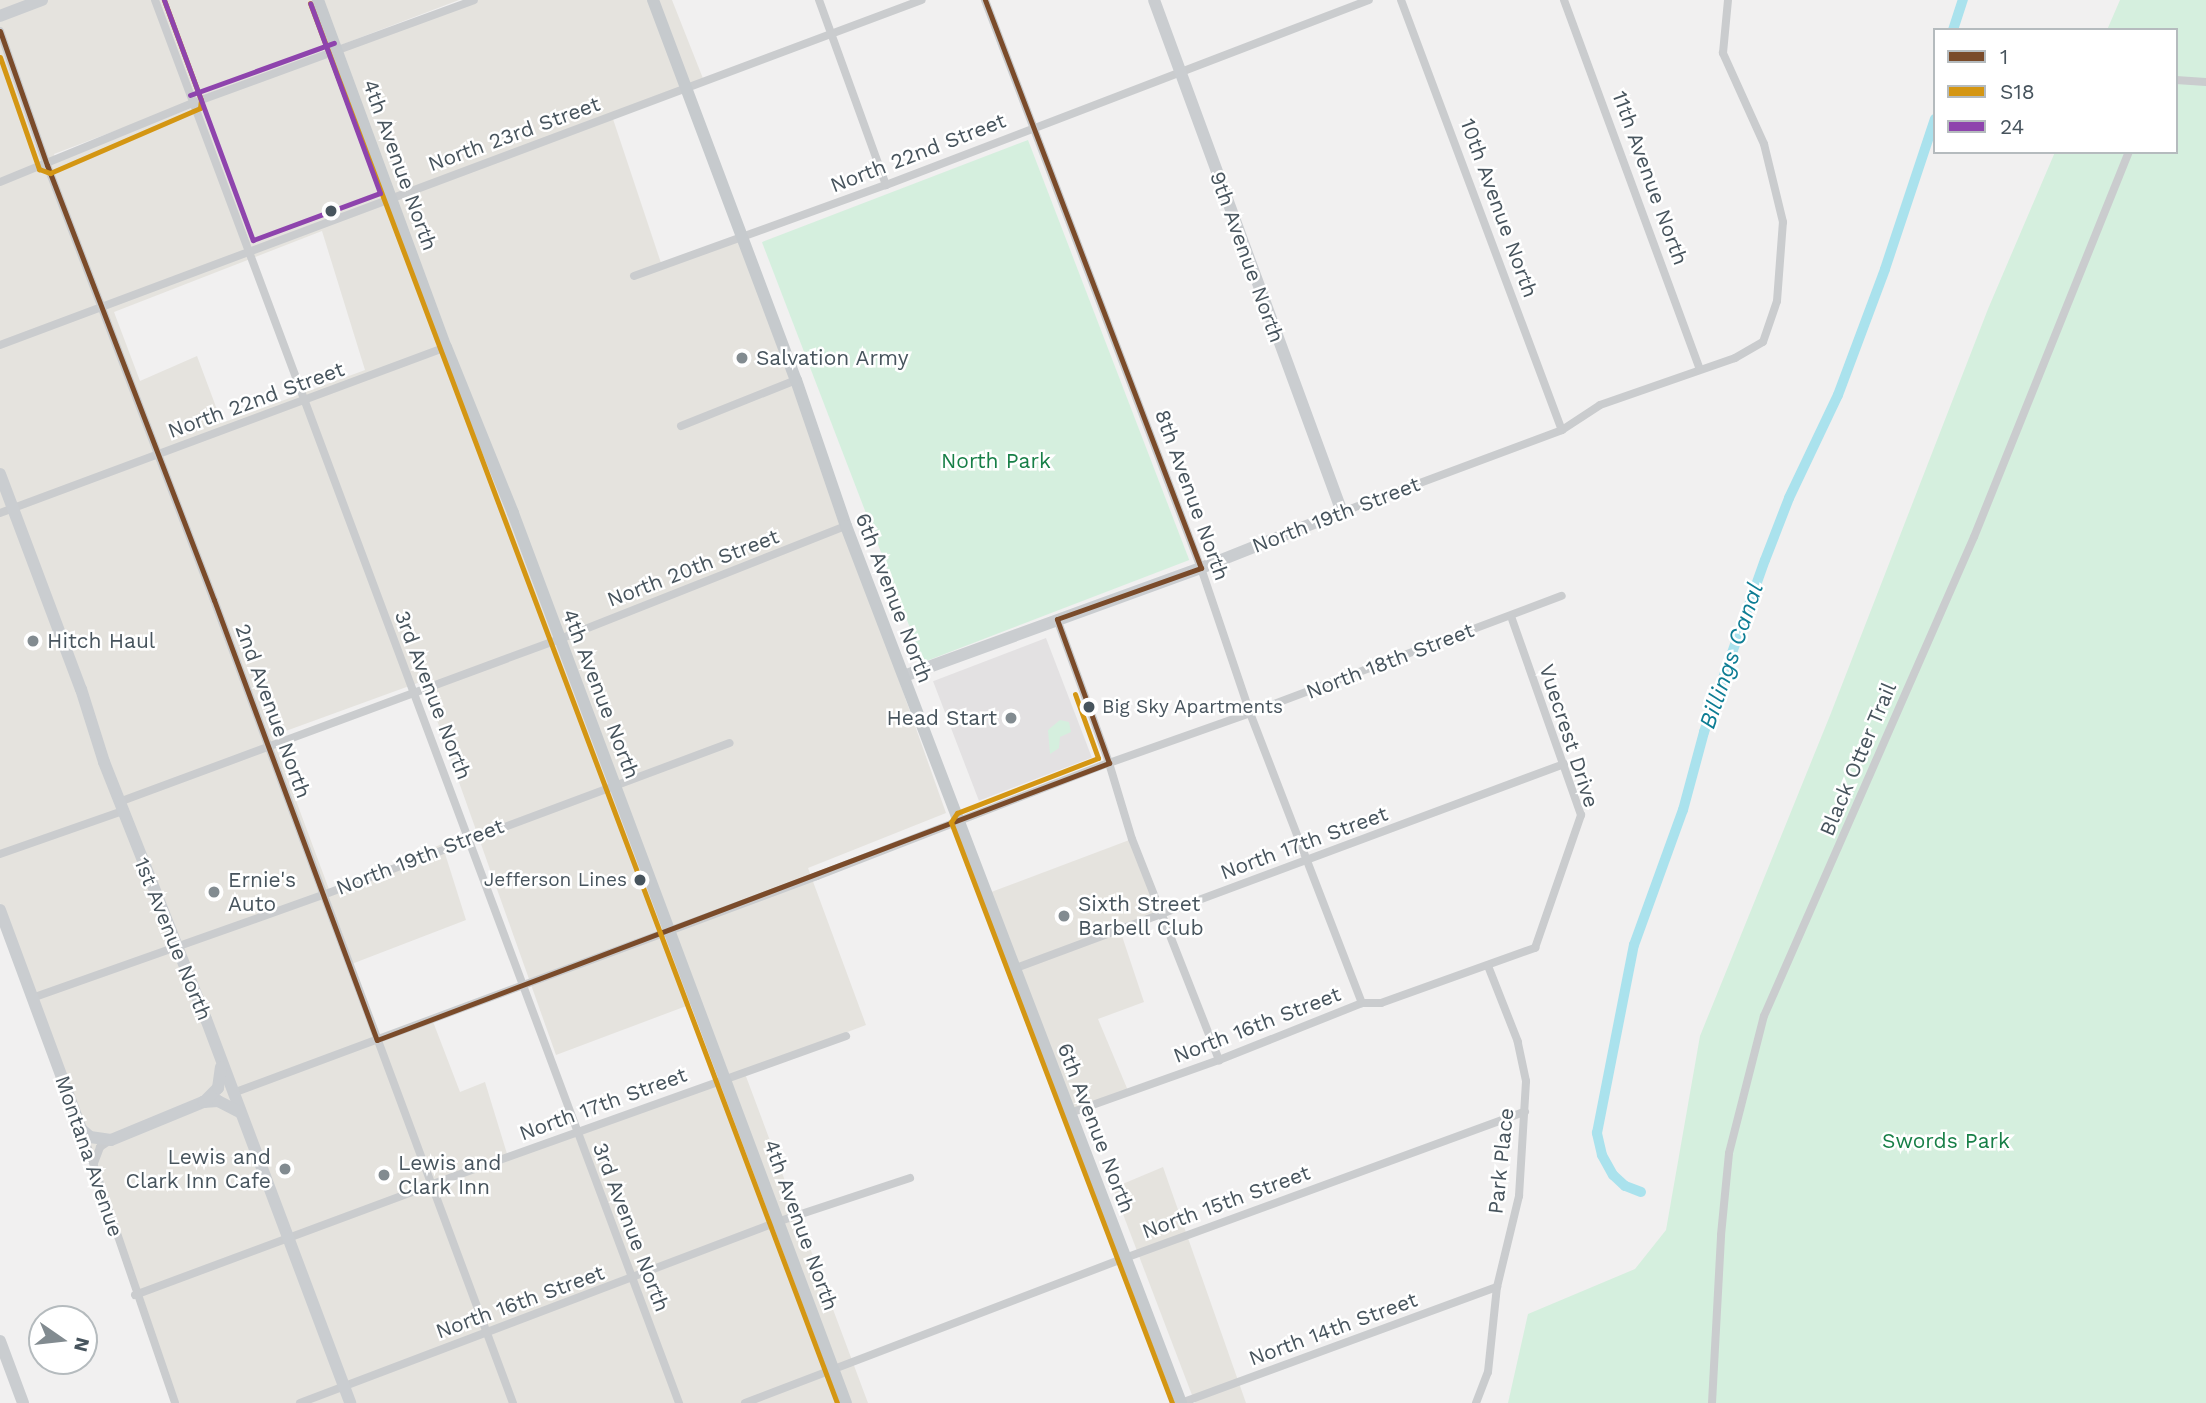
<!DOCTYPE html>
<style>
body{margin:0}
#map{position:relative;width:2206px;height:1403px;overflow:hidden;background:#f1f0f0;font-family:"Work Sans",sans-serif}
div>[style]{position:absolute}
.commercial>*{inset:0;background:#e5e3de}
.education>*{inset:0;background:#e3e1e2;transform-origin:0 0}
.green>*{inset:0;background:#d5efde;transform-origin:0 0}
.canal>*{height:10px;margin:-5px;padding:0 5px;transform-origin:5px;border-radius:5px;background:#aae2ed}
.street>*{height:8px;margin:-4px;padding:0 4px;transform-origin:4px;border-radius:4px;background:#caccce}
.secondary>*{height:12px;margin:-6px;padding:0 6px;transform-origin:6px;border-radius:6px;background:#cacdd0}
.primary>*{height:12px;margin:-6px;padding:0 6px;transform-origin:6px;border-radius:6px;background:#c6cacd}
.bus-1>*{height:5px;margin:-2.5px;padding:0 2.5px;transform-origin:2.5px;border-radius:2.5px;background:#7a4b2a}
.bus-2>*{height:5px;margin:-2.5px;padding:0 2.5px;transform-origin:2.5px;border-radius:2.5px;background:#d49613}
.bus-3>*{height:5px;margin:-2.5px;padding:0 2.5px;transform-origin:2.5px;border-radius:2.5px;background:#8e44ad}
.dots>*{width:19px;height:19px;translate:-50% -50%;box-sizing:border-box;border:4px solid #fff;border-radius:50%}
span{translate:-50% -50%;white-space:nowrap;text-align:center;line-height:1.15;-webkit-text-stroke:5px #fff;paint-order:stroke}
.bus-label{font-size:19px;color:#47545d}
.left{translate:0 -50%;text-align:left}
.right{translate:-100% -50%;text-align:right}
.street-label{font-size:21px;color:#47545d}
.poi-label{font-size:21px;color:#47545d}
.park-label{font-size:21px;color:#177f47}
.water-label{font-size:23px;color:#0d7d94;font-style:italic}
.legend{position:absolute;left:1933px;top:28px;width:245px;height:126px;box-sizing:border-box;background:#fff;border:2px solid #b5bbbe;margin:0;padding:9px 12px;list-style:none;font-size:21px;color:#47545d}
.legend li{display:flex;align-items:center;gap:14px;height:35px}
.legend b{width:35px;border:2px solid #b5bbbe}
.north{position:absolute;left:28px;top:1305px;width:70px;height:70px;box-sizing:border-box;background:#fff;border:2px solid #b5bbbe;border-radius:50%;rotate:104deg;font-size:19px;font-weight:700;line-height:28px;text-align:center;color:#47545d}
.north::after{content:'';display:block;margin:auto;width:24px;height:32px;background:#828b90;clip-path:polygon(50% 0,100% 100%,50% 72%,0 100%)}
</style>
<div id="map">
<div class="commercial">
<i style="clip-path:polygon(evenodd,0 0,459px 0,54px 154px,56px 161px,466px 0,672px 0,704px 81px,612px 116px,662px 266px,742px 238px,946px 813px,808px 868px,866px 1025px,744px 1071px,868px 1403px,178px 1403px,0 903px,0 0,322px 231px,365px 370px,222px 423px,197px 356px,140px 381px,114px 312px,322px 231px,0 0,423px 681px,556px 1055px,697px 1002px,725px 1078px,508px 1157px,485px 1082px,460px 1092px,432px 1019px,377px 1040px,349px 965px,466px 920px,442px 844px,330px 892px,272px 736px,423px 681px)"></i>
<i style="clip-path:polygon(1132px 839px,1161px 915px,1120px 930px,1144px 1002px,1098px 1019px,1129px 1093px,1070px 1113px,986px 894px)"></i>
<i style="clip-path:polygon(1163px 1167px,1246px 1403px,1195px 1403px,1113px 1188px)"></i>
</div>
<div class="education">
<i style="left:1046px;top:638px;width:128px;height:121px;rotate:69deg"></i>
</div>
<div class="green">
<i style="clip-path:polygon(2120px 0,2206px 0,2206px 1403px,1508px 1403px,1528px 1314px,1635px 1269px,1666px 1230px,1700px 1036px,1831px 713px,1988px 309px,2055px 152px,2176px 152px,2176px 30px,2107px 30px)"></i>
<i style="left:1028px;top:140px;width:450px;height:285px;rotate:69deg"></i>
<i style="clip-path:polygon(1060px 720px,1069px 722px,1071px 732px,1060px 737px,1059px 748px,1050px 754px,1048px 730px)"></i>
</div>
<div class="canal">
<i style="left:1953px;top:30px;width:32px;rotate:-72deg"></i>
<i style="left:1641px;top:1192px;width:17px;rotate:-159deg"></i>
<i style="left:1625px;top:1186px;width:16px;rotate:-137deg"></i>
<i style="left:1613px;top:1175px;width:23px;rotate:-119deg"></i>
<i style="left:1602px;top:1155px;width:23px;rotate:-103deg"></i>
<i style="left:1597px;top:1133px;width:192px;rotate:-78.9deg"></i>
<i style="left:1634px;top:945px;width:144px;rotate:-70.1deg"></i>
<i style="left:1683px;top:810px;width:81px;rotate:-74.9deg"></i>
<i style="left:1704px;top:732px;width:182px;rotate:-70.5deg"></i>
<i style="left:1765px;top:560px;width:66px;rotate:-68.8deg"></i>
<i style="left:1789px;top:498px;width:114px;rotate:-64.6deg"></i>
<i style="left:1838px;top:395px;width:134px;rotate:-69.5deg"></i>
<i style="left:1885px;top:269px;width:158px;rotate:-71.6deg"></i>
</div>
<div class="street">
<i style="left:155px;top:0;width:1498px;rotate:69.52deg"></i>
<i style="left:819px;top:0;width:197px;rotate:70.1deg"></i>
<i style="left:985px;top:0;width:608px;rotate:69.18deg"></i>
<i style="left:1201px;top:568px;width:153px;rotate:71.3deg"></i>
<i style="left:1250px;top:713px;width:311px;rotate:68.9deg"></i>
<i style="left:1401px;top:0;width:459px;rotate:69.5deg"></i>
<i style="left:1564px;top:0;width:393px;rotate:69.8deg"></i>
<i style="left:0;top:31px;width:142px;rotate:70.7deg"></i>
<i style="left:47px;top:165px;width:466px;rotate:69deg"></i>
<i style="left:214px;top:600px;width:857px;rotate:69.58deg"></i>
<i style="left:2176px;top:80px;width:30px;rotate:4deg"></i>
<i style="left:0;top:182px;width:209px;rotate:-22.3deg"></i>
<i style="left:193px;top:103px;width:299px;rotate:-20.1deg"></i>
<i style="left:634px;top:276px;width:268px;rotate:-19.9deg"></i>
<i style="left:886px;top:185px;width:517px;rotate:-20.96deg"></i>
<i style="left:0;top:345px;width:984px;rotate:-20.52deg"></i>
<i style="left:681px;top:426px;width:124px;rotate:-21.8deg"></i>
<i style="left:1342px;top:512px;width:235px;rotate:-20.4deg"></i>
<i style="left:1562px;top:430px;width:45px;rotate:-33.3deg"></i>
<i style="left:1600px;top:405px;width:143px;rotate:-19.2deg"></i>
<i style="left:1735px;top:358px;width:32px;rotate:-30deg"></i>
<i style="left:1763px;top:342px;width:43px;rotate:-71.1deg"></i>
<i style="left:1777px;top:301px;width:79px;rotate:-85.7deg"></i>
<i style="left:1783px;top:222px;width:80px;rotate:-103.7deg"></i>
<i style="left:1764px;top:144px;width:100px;rotate:-114.3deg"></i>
<i style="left:1723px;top:53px;width:53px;rotate:-84.6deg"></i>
<i style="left:0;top:513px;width:476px;rotate:-20.4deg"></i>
<i style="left:1057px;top:619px;width:153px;rotate:70.1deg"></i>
<i style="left:1109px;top:763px;width:79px;rotate:73.2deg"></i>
<i style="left:1132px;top:839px;width:238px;rotate:68.5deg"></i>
<i style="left:119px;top:802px;width:470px;rotate:-20.3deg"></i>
<i style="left:560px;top:639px;width:308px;rotate:-21.6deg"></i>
<i style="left:0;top:854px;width:130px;rotate:-19.3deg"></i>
<i style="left:1016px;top:968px;width:585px;rotate:-20.42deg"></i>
<i style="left:32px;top:998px;width:309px;rotate:-19.5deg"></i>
<i style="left:323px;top:895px;width:434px;rotate:-20.5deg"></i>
<i style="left:233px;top:1093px;width:623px;rotate:-20.38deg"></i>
<i style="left:817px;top:876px;width:313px;rotate:-21.2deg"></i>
<i style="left:1109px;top:763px;width:150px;rotate:-19.5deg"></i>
<i style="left:1250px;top:713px;width:333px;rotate:-20.6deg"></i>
<i style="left:1070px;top:1113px;width:158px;rotate:-19.6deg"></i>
<i style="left:1219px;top:1060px;width:154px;rotate:-21.7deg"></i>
<i style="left:1362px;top:1003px;width:19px"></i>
<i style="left:1381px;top:1003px;width:164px;rotate:-19.7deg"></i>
<i style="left:1535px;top:948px;width:141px;rotate:-70.9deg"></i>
<i style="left:1581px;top:815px;width:211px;rotate:-109.4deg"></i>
<i style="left:82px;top:1131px;width:287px;rotate:71.1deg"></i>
<i style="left:94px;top:1163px;width:17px;rotate:-69deg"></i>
<i style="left:100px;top:1147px;width:11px;rotate:-34deg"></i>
<i style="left:135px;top:1295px;width:315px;rotate:-20.4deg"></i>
<i style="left:430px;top:1185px;width:442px;rotate:-19.7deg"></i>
<i style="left:300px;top:1403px;width:513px;rotate:-20.77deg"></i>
<i style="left:780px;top:1221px;width:137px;rotate:-18.3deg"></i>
<i style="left:745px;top:1403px;width:407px;rotate:-20.9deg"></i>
<i style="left:1125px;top:1258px;width:426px;rotate:-20.1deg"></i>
<i style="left:1181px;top:1403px;width:337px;rotate:-20.2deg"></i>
<i style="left:1476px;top:1403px;width:33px;rotate:-69deg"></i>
<i style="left:1488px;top:1372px;width:85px;rotate:-84deg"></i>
<i style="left:1497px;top:1287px;width:94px;rotate:-76.4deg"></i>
<i style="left:1519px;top:1196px;width:115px;rotate:-86.5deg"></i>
<i style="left:1526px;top:1081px;width:40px;rotate:-102deg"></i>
<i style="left:1518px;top:1042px;width:82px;rotate:-111.5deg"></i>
<i style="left:1712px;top:1403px;width:168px;rotate:-86.9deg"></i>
<i style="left:1721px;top:1235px;width:82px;rotate:-84.4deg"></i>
<i style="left:1729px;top:1153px;width:141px;rotate:-75.7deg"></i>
<i style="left:1764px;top:1016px;width:523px;rotate:-66.33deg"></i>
<i style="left:1974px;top:537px;width:415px;rotate:-68.1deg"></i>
</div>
<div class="secondary">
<i style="left:0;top:16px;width:45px;rotate:-20.9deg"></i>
<i style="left:0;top:474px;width:230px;rotate:69.4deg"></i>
<i style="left:81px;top:689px;width:77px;rotate:72.5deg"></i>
<i style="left:104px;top:762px;width:277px;rotate:68.4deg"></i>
<i style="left:206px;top:1019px;width:410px;rotate:69.4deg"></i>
<i style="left:904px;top:676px;width:316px;rotate:-20deg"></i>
<i style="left:1201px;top:568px;width:152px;rotate:-21.7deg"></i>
<i style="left:1342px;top:512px;width:545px;rotate:-110.16deg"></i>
<i style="left:0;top:910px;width:233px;rotate:69.7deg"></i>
<i style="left:81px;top:1129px;width:12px;rotate:42deg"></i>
<i style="left:90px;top:1137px;width:21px;rotate:8deg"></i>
<i style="left:111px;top:1140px;width:100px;rotate:-22.4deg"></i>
<i style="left:203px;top:1102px;width:15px;rotate:-4deg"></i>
<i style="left:218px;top:1101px;width:25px;rotate:27deg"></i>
<i style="left:204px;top:1102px;width:20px;rotate:-45deg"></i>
<i style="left:218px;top:1088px;width:21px;rotate:-82deg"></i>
<i style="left:0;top:1341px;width:66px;rotate:69.6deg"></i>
</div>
<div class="primary">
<i style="left:318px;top:0;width:370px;rotate:69.8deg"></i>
<i style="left:446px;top:347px;width:179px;rotate:68deg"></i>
<i style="left:513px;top:513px;width:950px;rotate:69.49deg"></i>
<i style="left:653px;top:0;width:406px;rotate:69.4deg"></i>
<i style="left:796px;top:380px;width:154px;rotate:71.1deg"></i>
<i style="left:846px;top:526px;width:939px;rotate:69.09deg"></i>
</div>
<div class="bus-1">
<i style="left:0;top:31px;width:142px;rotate:70.7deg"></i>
<i style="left:47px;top:165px;width:466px;rotate:69deg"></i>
<i style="left:214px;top:600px;width:469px;rotate:69.7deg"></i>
<i style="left:377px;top:1040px;width:783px;rotate:-20.73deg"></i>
<i style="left:1109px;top:763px;width:153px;rotate:-109.9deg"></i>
<i style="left:1057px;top:619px;width:153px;rotate:-19.5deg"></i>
<i style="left:1201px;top:568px;width:608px;rotate:-110.82deg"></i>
</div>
<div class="bus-2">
<i style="left:310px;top:3px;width:1496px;rotate:69.37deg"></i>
<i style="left:0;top:57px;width:119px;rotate:70.8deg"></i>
<i style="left:39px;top:169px;width:12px;rotate:20deg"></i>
<i style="left:50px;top:173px;width:163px;rotate:-23.4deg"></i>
<i style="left:200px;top:108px;width:8px;rotate:-83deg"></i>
<i style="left:201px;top:100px;width:107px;rotate:-110.3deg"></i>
<i style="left:1075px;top:694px;width:68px;rotate:70.2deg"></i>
<i style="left:1098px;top:758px;width:151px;rotate:158.7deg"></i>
<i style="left:957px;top:813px;width:11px;rotate:124deg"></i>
<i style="left:951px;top:822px;width:622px;rotate:69.17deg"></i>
</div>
<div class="bus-3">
<i style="left:164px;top:0;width:256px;rotate:69.7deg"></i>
<i style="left:253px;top:240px;width:135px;rotate:-20.3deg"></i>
<i style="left:380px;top:193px;width:202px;rotate:-110.2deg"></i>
<i style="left:190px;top:95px;width:153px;rotate:-19.9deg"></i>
</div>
<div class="dots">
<i style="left:331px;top:211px;background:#47545d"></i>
<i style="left:742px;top:358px;background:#828b90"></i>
<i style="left:33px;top:641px;background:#828b90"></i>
<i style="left:1089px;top:707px;background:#47545d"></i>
<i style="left:1011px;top:718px;background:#828b90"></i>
<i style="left:640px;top:880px;background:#47545d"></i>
<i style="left:214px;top:892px;background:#828b90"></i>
<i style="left:1064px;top:916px;background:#828b90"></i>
<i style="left:285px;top:1169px;background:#828b90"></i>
<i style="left:384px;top:1175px;background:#828b90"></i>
</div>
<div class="bus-label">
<span class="left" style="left:1102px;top:707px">Big Sky Apartments</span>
<span class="right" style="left:627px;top:880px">Jefferson Lines</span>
</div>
<div class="street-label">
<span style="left:514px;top:134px;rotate:-20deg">North 23rd Street</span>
<span style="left:918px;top:153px;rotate:-21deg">North 22nd Street</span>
<span style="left:400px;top:165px;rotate:70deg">4th Avenue North</span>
<span style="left:1650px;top:178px;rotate:70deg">11th Avenue North</span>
<span style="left:1499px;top:208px;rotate:70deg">10th Avenue North</span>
<span style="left:1247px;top:257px;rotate:70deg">9th Avenue North</span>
<span style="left:256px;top:400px;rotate:-20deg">North 22nd Street</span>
<span style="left:1192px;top:495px;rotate:70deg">8th Avenue North</span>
<span style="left:1336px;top:515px;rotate:-21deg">North 19th Street</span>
<span style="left:693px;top:568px;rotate:-21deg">North 20th Street</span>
<span style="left:894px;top:598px;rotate:69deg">6th Avenue North</span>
<span style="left:1390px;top:661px;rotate:-21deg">North 18th Street</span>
<span style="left:601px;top:694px;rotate:69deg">4th Avenue North</span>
<span style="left:433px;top:695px;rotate:69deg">3rd Avenue North</span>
<span style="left:273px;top:711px;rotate:70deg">2nd Avenue North</span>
<span style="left:1569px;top:736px;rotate:72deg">Vuecrest Drive</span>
<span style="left:1858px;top:759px;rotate:-67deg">Black Otter Trail</span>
<span style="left:1304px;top:843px;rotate:-20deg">North 17th Street</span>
<span style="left:420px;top:857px;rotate:-21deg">North 19th Street</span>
<span style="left:173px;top:939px;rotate:68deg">1st Avenue North</span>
<span style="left:1257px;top:1025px;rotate:-21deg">North 16th Street</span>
<span style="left:603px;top:1104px;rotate:-20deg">North 17th Street</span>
<span style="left:1096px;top:1128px;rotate:69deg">6th Avenue North</span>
<span style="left:89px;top:1156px;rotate:71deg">Montana Avenue</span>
<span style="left:1501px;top:1161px;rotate:-84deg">Park Place</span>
<span style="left:1226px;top:1202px;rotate:-20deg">North 15th Street</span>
<span style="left:801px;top:1225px;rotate:70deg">4th Avenue North</span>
<span style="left:631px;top:1227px;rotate:69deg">3rd Avenue North</span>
<span style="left:520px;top:1302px;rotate:-20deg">North 16th Street</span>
<span style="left:1333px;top:1329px;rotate:-20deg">North 14th Street</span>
</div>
<div class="poi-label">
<span class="left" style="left:756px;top:358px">Salvation Army</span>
<span class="left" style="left:47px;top:641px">Hitch Haul</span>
<span class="right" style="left:997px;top:718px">Head Start</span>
<span class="left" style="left:228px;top:892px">Ernie's<br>Auto</span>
<span class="left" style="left:1078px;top:916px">Sixth Street<br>Barbell Club</span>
<span class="right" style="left:271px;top:1169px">Lewis and<br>Clark Inn Cafe</span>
<span class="left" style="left:398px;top:1175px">Lewis and<br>Clark Inn</span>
</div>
<div class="park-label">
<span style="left:996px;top:461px">North Park</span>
<span style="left:1946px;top:1141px">Swords Park</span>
</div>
<div class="water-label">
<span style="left:1732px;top:656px;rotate:-71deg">Billings Canal</span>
</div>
<ul class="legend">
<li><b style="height:9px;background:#7a4b2a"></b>1</li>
<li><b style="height:9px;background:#d49613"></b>S18</li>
<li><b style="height:9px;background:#8e44ad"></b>24</li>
</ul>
<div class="north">N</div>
</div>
